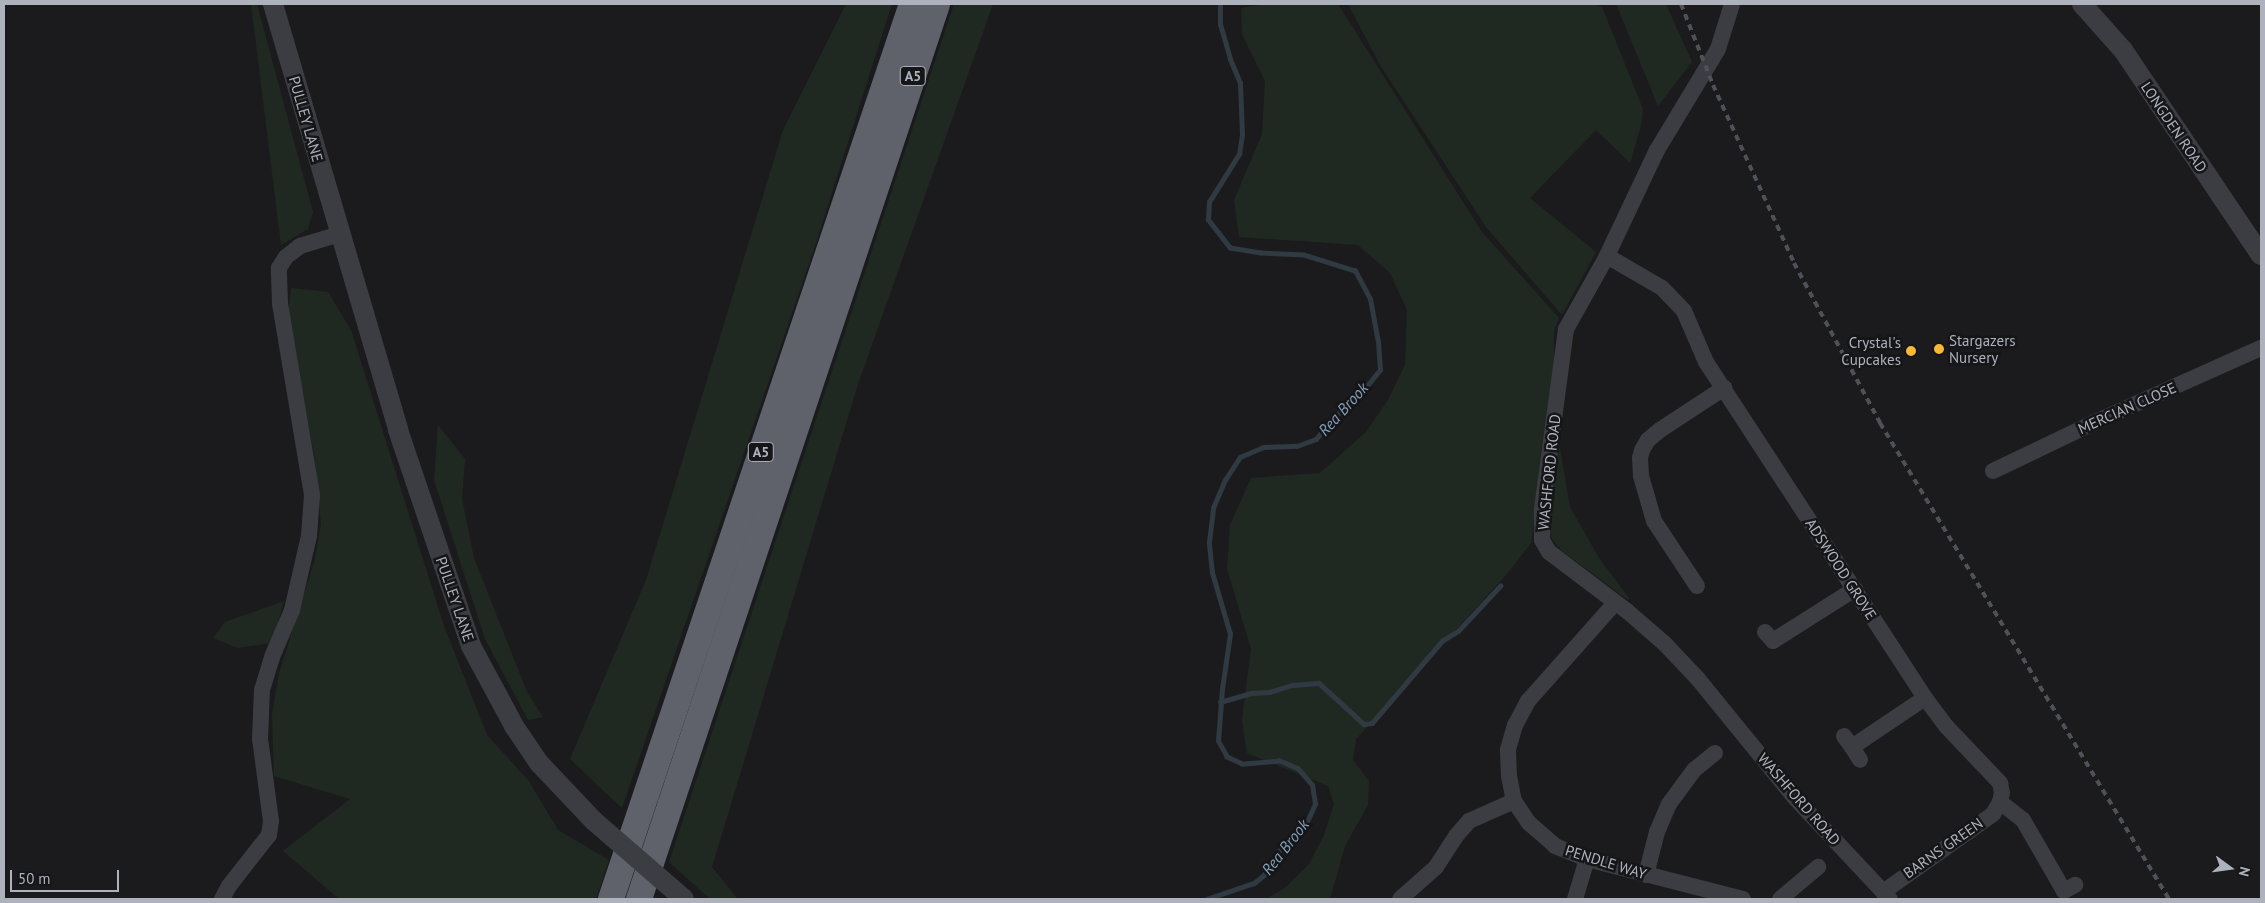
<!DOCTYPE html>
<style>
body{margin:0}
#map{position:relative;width:2265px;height:903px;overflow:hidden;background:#1b1b1d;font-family:"PT Sans",sans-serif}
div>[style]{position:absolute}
.green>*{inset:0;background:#202921}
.stream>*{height:4.5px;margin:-2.25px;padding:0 2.25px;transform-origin:2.25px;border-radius:2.25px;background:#303a42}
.minor>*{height:16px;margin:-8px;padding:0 8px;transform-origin:8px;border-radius:8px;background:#3c3d42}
.tertiary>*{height:20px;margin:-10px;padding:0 10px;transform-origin:10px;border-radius:10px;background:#3c3d42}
.trunk>*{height:26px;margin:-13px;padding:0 13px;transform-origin:13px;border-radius:13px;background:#5f626b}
.rail>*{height:4px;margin-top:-2px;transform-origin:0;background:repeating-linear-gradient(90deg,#4e5158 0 6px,transparent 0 11px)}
.tertiary-bridge>*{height:20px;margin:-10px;padding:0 10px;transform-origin:10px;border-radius:10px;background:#3c3d42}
.dots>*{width:14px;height:14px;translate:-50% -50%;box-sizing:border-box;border:2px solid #161618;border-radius:50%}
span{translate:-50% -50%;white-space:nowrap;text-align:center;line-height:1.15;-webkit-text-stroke:5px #161618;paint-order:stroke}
.shield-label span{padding:1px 4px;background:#161618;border:1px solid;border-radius:4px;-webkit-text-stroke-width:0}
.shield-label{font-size:14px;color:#adb2bd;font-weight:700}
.street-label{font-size:15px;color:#adb2bd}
.poi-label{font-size:15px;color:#adb2bd}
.left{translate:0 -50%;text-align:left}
.right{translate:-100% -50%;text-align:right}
.water-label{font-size:16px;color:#839fb9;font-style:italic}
.frame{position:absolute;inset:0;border:5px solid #adb2bd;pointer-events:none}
.north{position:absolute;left:2205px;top:843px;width:50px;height:50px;-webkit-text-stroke:4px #161618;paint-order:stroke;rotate:104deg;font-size:14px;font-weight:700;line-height:20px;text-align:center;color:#adb2bd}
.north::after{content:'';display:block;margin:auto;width:18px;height:22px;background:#adb2bd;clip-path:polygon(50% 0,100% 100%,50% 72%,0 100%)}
.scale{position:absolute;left:10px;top:870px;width:109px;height:22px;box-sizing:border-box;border:2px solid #adb2bd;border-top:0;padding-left:6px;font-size:15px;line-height:18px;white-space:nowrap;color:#adb2bd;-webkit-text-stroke:4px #161618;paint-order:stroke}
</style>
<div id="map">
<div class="green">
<i style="clip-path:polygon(251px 4px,257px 4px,313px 212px,308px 229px,281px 245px)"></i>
<i style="clip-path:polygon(846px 4px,892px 4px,814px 249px,622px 808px,570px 759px,646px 580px,783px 130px)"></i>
<i style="clip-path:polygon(954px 4px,993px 4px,858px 384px,712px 867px,738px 899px,710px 899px,669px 862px)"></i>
<i style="clip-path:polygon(1266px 4px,1338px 4px,1482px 232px,1559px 318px,1554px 331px,1554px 367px,1531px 543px,1506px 575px,1356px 739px,1353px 760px,1369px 781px,1368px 805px,1345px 846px,1330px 899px,1265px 899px,1285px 888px,1309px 864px,1324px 835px,1334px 804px,1328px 786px,1247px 753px,1242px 720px,1251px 649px,1227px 569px,1230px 525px,1251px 478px,1320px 473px,1366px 432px,1388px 400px,1405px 365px,1407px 310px,1390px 273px,1358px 245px,1239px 237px,1234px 200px,1262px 134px,1265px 81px,1242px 34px,1241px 8px)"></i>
<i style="clip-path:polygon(1348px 4px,1593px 4px,1602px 7px,1643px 109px,1641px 126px,1630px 163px,1596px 130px,1530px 198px,1596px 252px,1562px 315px,1486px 227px,1380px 65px)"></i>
<i style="clip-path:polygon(1616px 4px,1666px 4px,1692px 62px,1658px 106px)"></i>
<i style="clip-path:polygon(291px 288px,328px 292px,351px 330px,444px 626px,487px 735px,528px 780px,558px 830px,609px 860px,596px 899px,339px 899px,283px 851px,350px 799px,274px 776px,272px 714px,279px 673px,315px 559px,321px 524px,314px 455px,288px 315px)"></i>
<i style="clip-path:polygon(438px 425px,465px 459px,462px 499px,474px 558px,527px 692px,543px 717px,528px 720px,485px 639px,434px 480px)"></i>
<i style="clip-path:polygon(1557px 442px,1559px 443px,1570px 507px,1599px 558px,1629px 598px,1628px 600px,1562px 551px,1552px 539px,1548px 527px)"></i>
<i style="clip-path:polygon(284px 601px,272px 643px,238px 648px,213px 638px,225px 622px)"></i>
</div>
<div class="stream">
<i style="left:1220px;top:702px;width:33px;rotate:-16deg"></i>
<i style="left:1252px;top:693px;width:17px;rotate:-3deg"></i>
<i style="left:1269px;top:692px;width:24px;rotate:-17deg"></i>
<i style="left:1292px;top:685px;width:27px;rotate:-4deg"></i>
<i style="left:1319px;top:683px;width:61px;rotate:42.3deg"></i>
<i style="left:1364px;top:724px;width:8px;rotate:-7deg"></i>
<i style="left:1372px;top:723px;width:108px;rotate:-49.5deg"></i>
<i style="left:1442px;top:641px;width:19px;rotate:-32deg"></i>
<i style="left:1458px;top:631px;width:62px;rotate:-47deg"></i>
<i style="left:1207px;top:899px;width:50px;rotate:-18.8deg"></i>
<i style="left:1254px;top:883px;width:13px;rotate:-39deg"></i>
<i style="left:1264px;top:875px;width:28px;rotate:-58deg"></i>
<i style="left:1279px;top:851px;width:32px;rotate:-41deg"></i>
<i style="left:1303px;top:830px;width:29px;rotate:-65deg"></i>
<i style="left:1315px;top:804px;width:19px;rotate:-99deg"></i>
<i style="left:1312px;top:785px;width:21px;rotate:-131deg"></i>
<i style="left:1298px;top:769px;width:20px;rotate:-156deg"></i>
<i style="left:1280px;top:761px;width:38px;rotate:175deg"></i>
<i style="left:1242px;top:764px;width:17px;rotate:-155deg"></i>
<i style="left:1227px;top:757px;width:18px;rotate:-119deg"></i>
<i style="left:1218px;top:741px;width:52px;rotate:-85.6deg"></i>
<i style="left:1222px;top:689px;width:56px;rotate:-81.7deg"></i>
<i style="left:1230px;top:634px;width:64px;rotate:-106.4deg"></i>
<i style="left:1212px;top:573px;width:31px;rotate:-96deg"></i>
<i style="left:1209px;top:542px;width:34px;rotate:-83deg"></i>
<i style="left:1213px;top:508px;width:30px;rotate:-67deg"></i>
<i style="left:1225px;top:480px;width:27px;rotate:-57deg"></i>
<i style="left:1240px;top:457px;width:25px;rotate:-23deg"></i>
<i style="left:1263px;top:447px;width:34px;rotate:-2deg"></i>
<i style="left:1297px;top:446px;width:20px;rotate:-20deg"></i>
<i style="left:1316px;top:439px;width:27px;rotate:-51deg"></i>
<i style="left:1333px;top:418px;width:39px;rotate:-42deg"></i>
<i style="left:1362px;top:392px;width:28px;rotate:-51deg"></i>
<i style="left:1380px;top:370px;width:28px;rotate:-94deg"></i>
<i style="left:1378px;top:342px;width:44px;rotate:-100.5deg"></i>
<i style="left:1370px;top:299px;width:32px;rotate:-118deg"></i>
<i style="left:1355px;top:271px;width:53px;rotate:-162.6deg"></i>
<i style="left:1304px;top:255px;width:43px;rotate:-177.3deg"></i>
<i style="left:1261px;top:253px;width:31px;rotate:-171deg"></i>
<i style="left:1230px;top:248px;width:36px;rotate:-128deg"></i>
<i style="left:1208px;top:220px;width:18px;rotate:-87deg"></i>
<i style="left:1209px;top:202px;width:57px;rotate:-58deg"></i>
<i style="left:1239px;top:154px;width:19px;rotate:-81deg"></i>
<i style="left:1242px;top:135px;width:52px;rotate:-92.2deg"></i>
<i style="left:1240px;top:83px;width:26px;rotate:-113deg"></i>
<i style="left:1230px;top:59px;width:35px;rotate:-106deg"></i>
<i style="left:1220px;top:25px;width:21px;rotate:-90deg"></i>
</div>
<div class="minor">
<i style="left:1732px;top:4px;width:47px;rotate:107.3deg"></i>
<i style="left:1718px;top:49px;width:118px;rotate:121.1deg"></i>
<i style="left:1657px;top:150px;width:117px;rotate:115.3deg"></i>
<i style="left:1607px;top:256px;width:84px;rotate:119.3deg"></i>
<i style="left:1566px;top:329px;width:183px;rotate:97.6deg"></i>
<i style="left:1542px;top:510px;width:30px;rotate:90deg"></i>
<i style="left:1542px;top:540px;width:14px;rotate:60deg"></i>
<i style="left:1549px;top:552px;width:98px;rotate:37.1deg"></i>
<i style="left:1627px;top:611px;width:49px;rotate:40.9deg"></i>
<i style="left:1664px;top:643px;width:50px;rotate:46.6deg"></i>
<i style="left:1698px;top:679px;width:155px;rotate:50.8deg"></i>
<i style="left:1796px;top:799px;width:137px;rotate:46.8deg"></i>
<i style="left:1607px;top:256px;width:64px;rotate:30.2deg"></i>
<i style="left:1662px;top:288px;width:32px;rotate:46deg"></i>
<i style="left:1684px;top:311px;width:56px;rotate:66.7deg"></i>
<i style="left:1706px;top:362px;width:401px;rotate:56.9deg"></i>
<i style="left:1925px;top:698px;width:35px;rotate:53deg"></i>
<i style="left:1946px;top:726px;width:79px;rotate:46.5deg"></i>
<i style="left:2000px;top:783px;width:10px;rotate:79deg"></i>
<i style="left:2002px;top:793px;width:9px;rotate:103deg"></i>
<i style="left:2000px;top:802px;width:29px;rotate:38deg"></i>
<i style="left:2023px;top:820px;width:82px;rotate:60deg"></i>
<i style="left:2064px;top:891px;width:13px;rotate:-29deg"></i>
<i style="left:1993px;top:471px;width:111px;rotate:-25.6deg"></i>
<i style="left:2093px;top:423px;width:184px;rotate:-24.1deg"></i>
<i style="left:1697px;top:586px;width:78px;rotate:-123.5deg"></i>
<i style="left:1654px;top:521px;width:47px;rotate:-106.1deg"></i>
<i style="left:1641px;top:476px;width:18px;rotate:-93deg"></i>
<i style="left:1640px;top:458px;width:8px;rotate:-76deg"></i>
<i style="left:1642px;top:450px;width:12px;rotate:-59deg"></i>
<i style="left:1648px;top:440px;width:16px;rotate:-40deg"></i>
<i style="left:1660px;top:430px;width:77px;rotate:-33.3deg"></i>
<i style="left:1615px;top:603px;width:131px;rotate:131.6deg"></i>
<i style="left:1528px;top:701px;width:27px;rotate:118deg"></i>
<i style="left:1515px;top:725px;width:26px;rotate:106deg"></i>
<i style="left:1508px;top:750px;width:26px;rotate:88deg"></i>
<i style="left:1509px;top:776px;width:25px;rotate:79deg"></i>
<i style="left:1514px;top:801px;width:27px;rotate:56deg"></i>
<i style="left:1529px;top:823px;width:35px;rotate:41deg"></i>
<i style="left:1555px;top:846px;width:35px;rotate:22deg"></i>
<i style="left:1587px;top:859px;width:161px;rotate:14.4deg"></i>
<i style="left:1765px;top:632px;width:12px;rotate:48deg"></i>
<i style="left:1773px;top:641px;width:97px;rotate:-32.4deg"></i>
<i style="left:1844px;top:736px;width:14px;rotate:54deg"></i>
<i style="left:1852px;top:747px;width:88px;rotate:-33.9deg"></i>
<i style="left:1852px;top:747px;width:15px;rotate:58deg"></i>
<i style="left:1646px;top:875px;width:44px;rotate:-75.7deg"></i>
<i style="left:1657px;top:832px;width:30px;rotate:-67deg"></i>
<i style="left:1669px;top:804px;width:42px;rotate:-53.7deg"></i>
<i style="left:1694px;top:770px;width:27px;rotate:-39deg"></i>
<i style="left:1883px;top:892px;width:135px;rotate:-35.3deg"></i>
<i style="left:1993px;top:814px;width:14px;rotate:-60deg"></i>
<i style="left:222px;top:899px;width:15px;rotate:-62deg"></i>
<i style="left:229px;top:886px;width:65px;rotate:-51.9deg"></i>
<i style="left:269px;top:835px;width:14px;rotate:-82deg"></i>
<i style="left:271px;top:821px;width:83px;rotate:-97.6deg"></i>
<i style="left:260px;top:739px;width:49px;rotate:-87.7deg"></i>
<i style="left:262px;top:690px;width:34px;rotate:-73deg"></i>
<i style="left:272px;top:657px;width:51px;rotate:-66.9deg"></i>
<i style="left:292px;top:610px;width:76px;rotate:-77.1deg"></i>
<i style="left:309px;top:536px;width:41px;rotate:-85.8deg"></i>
<i style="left:312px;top:495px;width:195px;rotate:-99.5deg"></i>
<i style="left:280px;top:303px;width:35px;rotate:-92deg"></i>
<i style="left:279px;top:268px;width:13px;rotate:-58deg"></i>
<i style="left:286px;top:257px;width:18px;rotate:-38deg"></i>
<i style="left:300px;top:246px;width:42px;rotate:-16.7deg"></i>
<i style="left:1400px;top:899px;width:48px;rotate:-41.6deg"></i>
<i style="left:1436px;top:867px;width:37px;rotate:-57deg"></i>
<i style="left:1456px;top:836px;width:20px;rotate:-49deg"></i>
<i style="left:1469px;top:821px;width:49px;rotate:-24deg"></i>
<i style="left:1575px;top:899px;width:42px;rotate:-73.3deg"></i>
<i style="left:1780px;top:899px;width:50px;rotate:-40.1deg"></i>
</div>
<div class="tertiary">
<i style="left:273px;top:4px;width:444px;rotate:73.6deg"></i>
<i style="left:398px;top:430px;width:228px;rotate:71.3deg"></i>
<i style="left:471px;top:646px;width:91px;rotate:61.7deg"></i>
<i style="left:514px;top:726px;width:45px;rotate:56deg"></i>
<i style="left:539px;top:763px;width:80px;rotate:46.5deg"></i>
<i style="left:2082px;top:4px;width:62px;rotate:48.3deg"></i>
<i style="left:2123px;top:50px;width:247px;rotate:56.1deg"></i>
</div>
<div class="trunk">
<i style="left:611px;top:899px;width:944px;rotate:-71.41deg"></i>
<i style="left:639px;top:899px;width:943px;rotate:-71.58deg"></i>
</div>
<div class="rail">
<i style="left:1681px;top:4px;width:87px;rotate:68.4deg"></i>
<i style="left:1713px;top:85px;width:196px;rotate:65.5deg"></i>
<i style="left:1794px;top:263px;width:182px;rotate:61.7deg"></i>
<i style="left:1880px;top:423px;width:557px;rotate:58.74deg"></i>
</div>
<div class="tertiary-bridge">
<i style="left:594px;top:821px;width:119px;rotate:40.9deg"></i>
</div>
<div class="dots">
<i style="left:1939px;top:349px;background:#f9b937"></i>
<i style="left:1911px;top:351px;background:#f9b937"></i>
</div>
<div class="shield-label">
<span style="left:913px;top:76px">A5</span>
<span style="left:761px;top:452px">A5</span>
</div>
<div class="street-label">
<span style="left:306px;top:119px;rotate:74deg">PULLEY LANE</span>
<span style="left:2174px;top:127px;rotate:56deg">LONGDEN ROAD</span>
<span style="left:2127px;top:408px;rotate:-24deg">MERCIAN CLOSE</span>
<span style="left:1549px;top:472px;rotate:-84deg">WASHFORD ROAD</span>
<span style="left:1841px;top:569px;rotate:57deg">ADSWOOD GROVE</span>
<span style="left:455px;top:599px;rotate:71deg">PULLEY LANE</span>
<span style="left:1799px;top:799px;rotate:49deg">WASHFORD ROAD</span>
<span style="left:1943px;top:848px;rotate:-35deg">BARNS GREEN</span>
<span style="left:1606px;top:862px;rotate:17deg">PENDLE WAY</span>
</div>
<div class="poi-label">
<span class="left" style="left:1949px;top:349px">Stargazers<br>Nursery</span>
<span class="right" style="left:1901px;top:351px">Crystal's<br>Cupcakes</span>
</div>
<div class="water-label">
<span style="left:1343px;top:409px;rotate:-48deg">Rea Brook</span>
<span style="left:1285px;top:847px;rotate:-52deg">Rea Brook</span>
</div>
<div class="frame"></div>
<div class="north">N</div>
<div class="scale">50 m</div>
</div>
